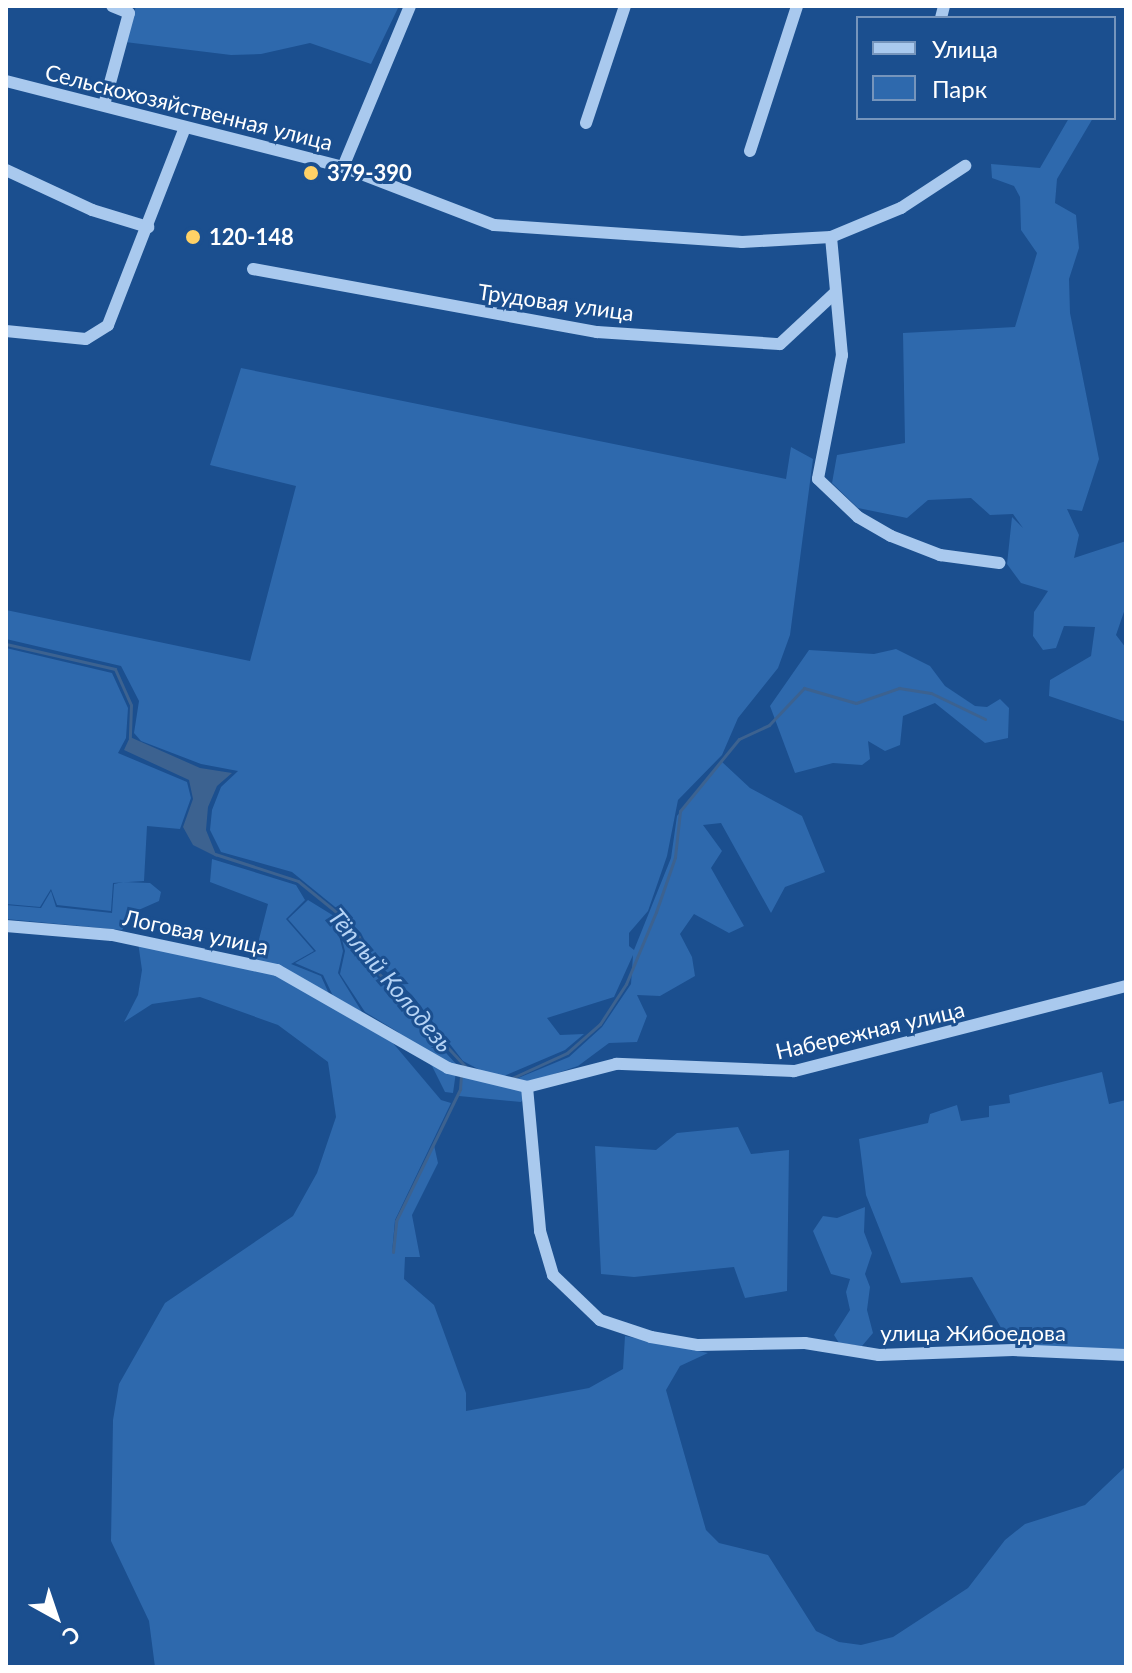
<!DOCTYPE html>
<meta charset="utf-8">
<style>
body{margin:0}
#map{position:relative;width:1132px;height:1673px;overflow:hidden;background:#1b4f8f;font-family:Lato,sans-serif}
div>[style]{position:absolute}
.green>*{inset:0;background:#2e69ad}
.water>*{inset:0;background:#3c6290}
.stream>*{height:3px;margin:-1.5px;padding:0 1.5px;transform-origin:1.5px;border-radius:1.5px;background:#3c6290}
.minor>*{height:12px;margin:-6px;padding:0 6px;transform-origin:6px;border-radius:6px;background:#a9c9ee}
.dots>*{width:22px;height:22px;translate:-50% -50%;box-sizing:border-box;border:4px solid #1b4f8f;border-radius:50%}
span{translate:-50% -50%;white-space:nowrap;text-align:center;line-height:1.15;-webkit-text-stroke:6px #1b4f8f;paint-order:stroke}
.street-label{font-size:22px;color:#fff}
.poi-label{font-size:22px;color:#fff;font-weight:700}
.left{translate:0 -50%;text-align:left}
.water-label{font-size:24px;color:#b5d3f5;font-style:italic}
.frame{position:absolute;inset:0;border:8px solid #fff;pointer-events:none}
.legend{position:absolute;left:856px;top:16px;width:260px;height:104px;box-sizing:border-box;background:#1b4f8f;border:2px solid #7695bc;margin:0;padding:10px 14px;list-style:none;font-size:24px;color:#fff}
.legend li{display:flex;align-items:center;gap:16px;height:40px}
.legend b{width:40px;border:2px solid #7695bc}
.north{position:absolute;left:16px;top:1577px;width:80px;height:80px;-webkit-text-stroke:6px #1b4f8f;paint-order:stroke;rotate:140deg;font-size:22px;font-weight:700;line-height:32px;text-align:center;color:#fff}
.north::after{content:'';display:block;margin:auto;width:28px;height:36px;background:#fff;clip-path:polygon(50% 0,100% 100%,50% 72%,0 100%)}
</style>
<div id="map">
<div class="green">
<i style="clip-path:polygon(136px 6px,399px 6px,371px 64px,310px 43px,261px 54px,231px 55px,125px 42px)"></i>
<i style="clip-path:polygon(1069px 118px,1093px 118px,1057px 179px,1055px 203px,1076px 215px,1079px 248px,1069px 279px,1070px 313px,1099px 459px,1082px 511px,1067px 509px,1079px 535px,1074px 558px,1126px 541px,1126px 606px,1116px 635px,1126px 648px,1126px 722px,1049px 696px,1050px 680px,1091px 656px,1095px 627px,1064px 626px,1056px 648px,1043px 650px,1033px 636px,1034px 612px,1048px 591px,1021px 583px,1007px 564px,1012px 517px,1023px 528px,1013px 514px,990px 515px,971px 498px,928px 500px,907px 518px,858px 508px,832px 483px,837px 455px,905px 443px,903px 333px,1015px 327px,1037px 253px,1021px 230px,1020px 197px,1014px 186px,992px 178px,991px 164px,1040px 168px)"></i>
<i style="clip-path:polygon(241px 368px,786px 479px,791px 447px,813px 459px,790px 635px,778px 668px,738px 718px,722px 755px,678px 800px,667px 856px,648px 911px,629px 933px,629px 946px,634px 950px,671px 858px,677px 816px,721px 761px,750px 788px,802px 816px,825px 872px,785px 887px,771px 913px,721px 823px,703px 825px,722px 851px,711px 868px,744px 926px,729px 933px,694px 914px,680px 934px,692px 957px,695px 976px,660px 996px,637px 995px,647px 1016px,637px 1042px,609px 1043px,578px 1066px,536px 1080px,521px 1102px,459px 1096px,464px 1068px,499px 1086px,569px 1057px,602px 1027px,631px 984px,633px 955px,614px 997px,547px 1018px,560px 1035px,584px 1034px,565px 1050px,497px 1079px,463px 1061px,412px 995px,375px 961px,361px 933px,340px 911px,292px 872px,221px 852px,210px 830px,212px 810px,221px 787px,238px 771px,201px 764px,141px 741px,134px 733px,139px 701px,121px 666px,6px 639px,6px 610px,250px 661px,296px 486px,210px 465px)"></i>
<i style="clip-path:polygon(6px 648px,112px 673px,128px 708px,126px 738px,118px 753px,187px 782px,191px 798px,180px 829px,147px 826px,144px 881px,113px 883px,111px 911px,57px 905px,51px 889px,40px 907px,6px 904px)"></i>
<i style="clip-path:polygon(896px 649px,930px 666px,945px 686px,975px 706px,987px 707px,1000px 699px,1009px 708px,1008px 738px,985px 743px,935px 703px,903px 716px,900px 745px,885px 751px,868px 741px,870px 759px,862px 765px,833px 763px,795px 773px,770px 706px,809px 650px,874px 654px)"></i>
<i style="clip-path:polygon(212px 859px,296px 885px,305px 900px,286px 919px,314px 951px,291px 964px,321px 976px,330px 996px,254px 959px,268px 904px,210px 882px)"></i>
<i style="clip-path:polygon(123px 882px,150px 883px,161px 892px,159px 901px,134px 912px,122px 930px,6px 919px,6px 905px,41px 908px,51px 891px,56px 907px,112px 913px,114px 884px)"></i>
<i style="clip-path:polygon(308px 900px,334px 916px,343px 951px,338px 973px,362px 1012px,333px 996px,323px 975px,295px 963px,316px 951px,288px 919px)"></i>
<i style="clip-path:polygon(336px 917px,355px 939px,368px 967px,457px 1065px,453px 1093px,445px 1092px,432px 1066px,398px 1032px,365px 1012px,340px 974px,345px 951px)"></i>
<i style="clip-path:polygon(138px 942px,277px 973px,387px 1036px,441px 1100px,451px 1103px,395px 1220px,392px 1253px,397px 1222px,434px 1145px,438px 1163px,412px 1215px,420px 1257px,405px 1257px,404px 1279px,434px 1305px,466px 1393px,466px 1411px,589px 1388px,623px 1369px,625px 1336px,708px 1353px,680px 1366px,666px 1390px,706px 1530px,719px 1543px,768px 1555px,816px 1631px,839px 1642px,861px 1645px,893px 1637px,968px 1588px,1005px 1540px,1025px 1524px,1085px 1505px,1126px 1466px,1126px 1667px,155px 1667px,149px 1621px,111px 1541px,113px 1420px,119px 1384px,165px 1303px,293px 1216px,317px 1173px,336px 1117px,328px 1062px,278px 1025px,200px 997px,152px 1004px,124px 1022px,138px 995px,142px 970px)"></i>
<i style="clip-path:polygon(1102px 1072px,1109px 1104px,1126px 1100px,1126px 1350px,1012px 1347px,972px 1277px,901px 1283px,866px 1195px,859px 1139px,928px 1123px,930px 1114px,957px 1105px,961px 1121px,989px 1117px,989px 1106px,1010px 1103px,1009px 1095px)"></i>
<i style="clip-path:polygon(738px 1127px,751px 1154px,789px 1150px,787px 1291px,745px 1298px,734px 1267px,634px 1277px,601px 1274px,595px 1146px,656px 1150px,677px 1133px)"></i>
<i style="clip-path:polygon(865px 1207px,864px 1232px,872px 1253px,865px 1274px,870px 1287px,867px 1310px,873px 1333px,862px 1346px,839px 1343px,834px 1335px,850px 1310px,846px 1292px,850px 1279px,831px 1274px,813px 1231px,823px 1216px,837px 1218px)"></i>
</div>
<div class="water">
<i style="clip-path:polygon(130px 737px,200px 768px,232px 773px,217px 786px,208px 807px,206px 830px,217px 857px,193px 845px,183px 827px,193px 799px,189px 780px,124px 750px)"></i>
</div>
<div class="stream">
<i style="left:6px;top:644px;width:112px;rotate:12.9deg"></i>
<i style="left:115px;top:669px;width:39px;rotate:66deg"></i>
<i style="left:131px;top:705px;width:33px;rotate:92deg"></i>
<i style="left:215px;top:854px;width:87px;rotate:18deg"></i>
<i style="left:298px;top:881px;width:54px;rotate:39deg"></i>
<i style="left:340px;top:915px;width:29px;rotate:49deg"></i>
<i style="left:359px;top:937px;width:30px;rotate:67deg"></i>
<i style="left:371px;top:965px;width:138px;rotate:47.1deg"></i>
<i style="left:512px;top:1078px;width:60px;rotate:-24.4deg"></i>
<i style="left:567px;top:1053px;width:44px;rotate:-41.3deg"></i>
<i style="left:600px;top:1024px;width:48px;rotate:-57deg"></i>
<i style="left:626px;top:984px;width:78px;rotate:-67.4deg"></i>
<i style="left:656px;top:912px;width:58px;rotate:-70.9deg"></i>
<i style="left:675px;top:857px;width:46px;rotate:-83.8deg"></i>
<i style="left:680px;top:811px;width:93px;rotate:-50.7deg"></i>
<i style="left:739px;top:739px;width:33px;rotate:-25deg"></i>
<i style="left:769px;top:725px;width:51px;rotate:-46.6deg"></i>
<i style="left:804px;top:688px;width:54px;rotate:16.1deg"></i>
<i style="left:856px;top:703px;width:46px;rotate:-19.2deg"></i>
<i style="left:899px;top:688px;width:32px;rotate:9deg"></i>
<i style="left:931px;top:693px;width:60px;rotate:25.7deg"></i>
<i style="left:393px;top:1252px;width:31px;rotate:-84deg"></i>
<i style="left:396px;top:1221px;width:147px;rotate:-64.1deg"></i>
<i style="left:460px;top:1089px;width:13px;rotate:-86deg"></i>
</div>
<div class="minor">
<i style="left:941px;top:18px;width:12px;rotate:-76deg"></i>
<i style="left:6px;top:81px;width:348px;rotate:14.3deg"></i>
<i style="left:343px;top:167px;width:162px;rotate:21deg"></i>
<i style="left:494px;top:225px;width:249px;rotate:3.9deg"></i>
<i style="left:742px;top:242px;width:89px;rotate:-3.2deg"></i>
<i style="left:831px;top:237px;width:76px;rotate:-22.5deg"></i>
<i style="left:901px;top:208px;width:77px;rotate:-33.3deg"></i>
<i style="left:104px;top:105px;width:95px;rotate:-74.8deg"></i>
<i style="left:129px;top:13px;width:18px;rotate:-158deg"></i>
<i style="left:586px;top:123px;width:123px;rotate:-71.6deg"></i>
<i style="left:750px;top:151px;width:152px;rotate:-72deg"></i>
<i style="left:343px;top:167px;width:174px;rotate:-67.4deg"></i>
<i style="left:6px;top:170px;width:95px;rotate:24.9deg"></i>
<i style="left:92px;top:210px;width:59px;rotate:16.9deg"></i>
<i style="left:831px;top:237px;width:119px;rotate:84.7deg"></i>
<i style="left:842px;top:355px;width:126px;rotate:101deg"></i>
<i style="left:818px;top:479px;width:55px;rotate:43.5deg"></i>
<i style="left:858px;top:517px;width:38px;rotate:30deg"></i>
<i style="left:891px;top:536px;width:53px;rotate:21.2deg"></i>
<i style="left:940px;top:555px;width:60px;rotate:7.7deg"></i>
<i style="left:253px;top:269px;width:350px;rotate:10.4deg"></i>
<i style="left:597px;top:332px;width:183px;rotate:3.8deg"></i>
<i style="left:780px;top:344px;width:76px;rotate:-42.9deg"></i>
<i style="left:6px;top:331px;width:80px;rotate:5.7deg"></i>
<i style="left:86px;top:339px;width:26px;rotate:-32deg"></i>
<i style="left:108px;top:325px;width:212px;rotate:-68.7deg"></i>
<i style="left:6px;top:926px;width:106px;rotate:4.9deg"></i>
<i style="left:112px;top:935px;width:169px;rotate:12deg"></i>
<i style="left:277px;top:970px;width:197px;rotate:29.8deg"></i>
<i style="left:448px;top:1068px;width:81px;rotate:13.5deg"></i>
<i style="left:1126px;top:986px;width:343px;rotate:165.6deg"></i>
<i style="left:794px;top:1071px;width:178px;rotate:-177.7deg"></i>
<i style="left:616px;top:1064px;width:92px;rotate:165.5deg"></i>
<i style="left:527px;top:1087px;width:145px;rotate:84.8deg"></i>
<i style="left:540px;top:1231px;width:46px;rotate:73.5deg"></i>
<i style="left:553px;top:1275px;width:65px;rotate:43.8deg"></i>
<i style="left:600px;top:1320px;width:54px;rotate:18.4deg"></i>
<i style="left:651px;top:1337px;width:48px;rotate:9.7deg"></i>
<i style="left:698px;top:1345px;width:107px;rotate:-1.1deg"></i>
<i style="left:805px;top:1343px;width:75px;rotate:9.2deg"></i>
<i style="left:879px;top:1355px;width:134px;rotate:-2.1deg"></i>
<i style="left:1013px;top:1350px;width:113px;rotate:2.5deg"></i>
</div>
<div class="dots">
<i style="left:311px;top:173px;background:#ffd166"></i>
<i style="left:193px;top:237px;background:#ffd166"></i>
</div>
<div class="street-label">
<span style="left:189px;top:107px;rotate:14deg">Сельскохозяйственная улица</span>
<span style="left:556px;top:302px;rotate:8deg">Трудовая улица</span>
<span style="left:196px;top:932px;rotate:12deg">Логовая улица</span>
<span style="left:870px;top:1030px;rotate:-13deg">Набережная улица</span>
<span style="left:973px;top:1333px">улица Жибоедова</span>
</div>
<div class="poi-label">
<span class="left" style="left:327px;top:173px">379-390</span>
<span class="left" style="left:209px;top:237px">120-148</span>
</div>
<div class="water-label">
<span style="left:391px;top:980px;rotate:50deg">Тёплый Колодезь</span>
</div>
<div class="frame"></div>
<ul class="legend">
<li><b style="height:10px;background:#a9c9ee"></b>Улица</li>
<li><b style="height:22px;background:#2e69ad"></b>Парк</li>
</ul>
<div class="north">С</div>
</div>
